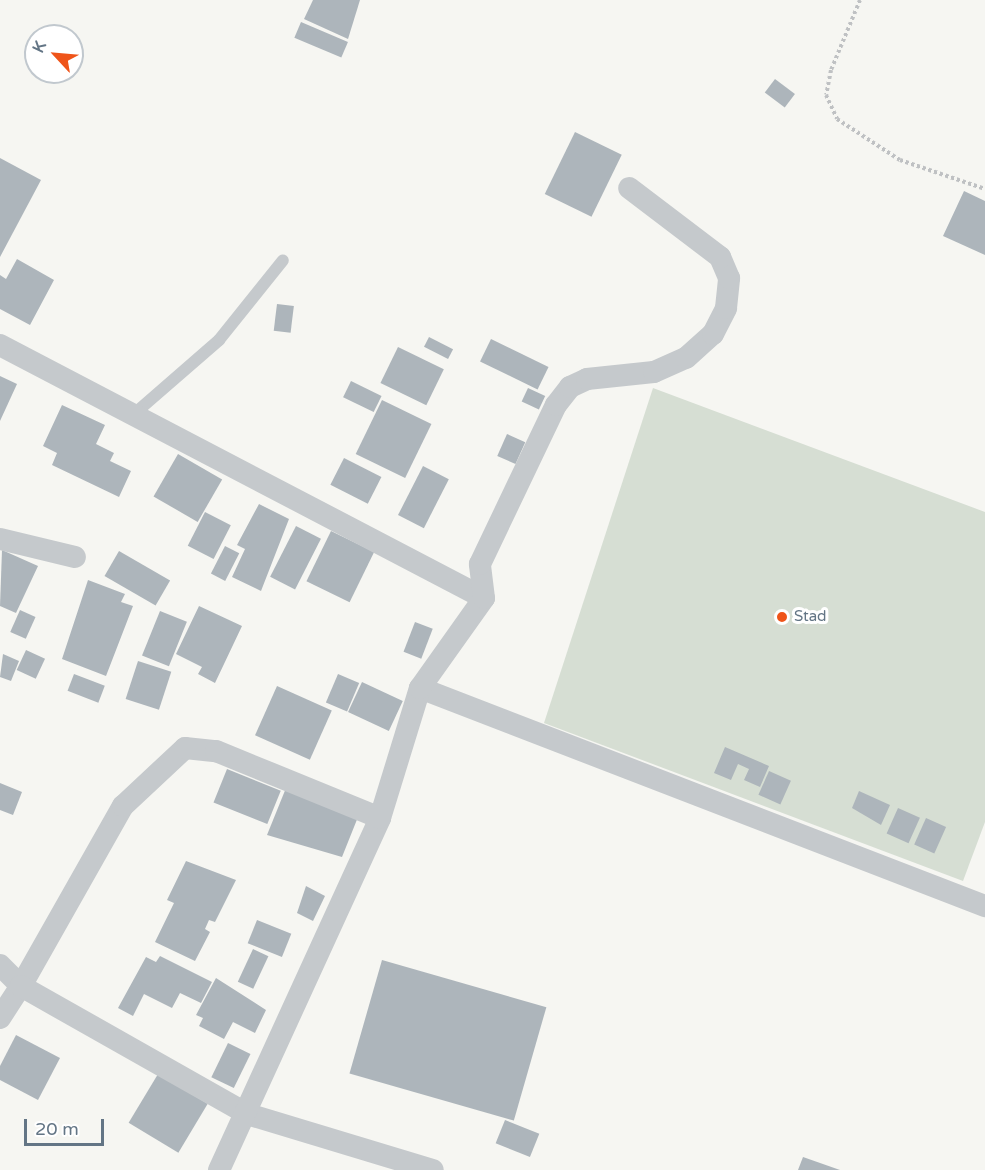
<!DOCTYPE html>
<style>
body{margin:0}
#map{position:relative;width:985px;height:1170px;overflow:hidden;background:#f6f6f2;font-family:"Varela Round",sans-serif}
div>[style]{position:absolute}
.green>*{inset:0;background:#d6ded3}
.building>*{inset:0;background:#adb5bb;transform-origin:0 0}
.path>*{height:4px;margin-top:-2px;transform-origin:0;background:repeating-linear-gradient(90deg,#bfc1c3 0 3px,transparent 0 6px)}
.service>*{height:12px;margin:-6px;padding:0 6px;transform-origin:6px;border-radius:6px;background:#c5c9cc}
.minor>*{height:22px;margin:-11px;padding:0 11px;transform-origin:11px;border-radius:11px;background:#c5c9cc}
.dots>*{width:16px;height:16px;translate:-50% -50%;box-sizing:border-box;border:3px solid #fff;border-radius:50%}
span{translate:-50% -50%;white-space:nowrap;text-align:center;line-height:1.15;-webkit-text-stroke:6px #fff;paint-order:stroke}
.poi-label{font-size:15px;color:#637585}
.left{translate:0 -50%;text-align:left}
.north{position:absolute;left:24px;top:24px;width:60px;height:60px;box-sizing:border-box;background:#fff;border:2px solid #c1c8ce;border-radius:50%;rotate:296deg;font-size:16px;font-weight:700;line-height:24px;text-align:center;color:#637585}
.north::after{content:'';display:block;margin:auto;width:21px;height:27px;background:#ef5419;clip-path:polygon(50% 0,100% 100%,50% 72%,0 100%)}
.scale{position:absolute;left:24px;top:1119px;width:80px;height:27px;box-sizing:border-box;border:3px solid #637585;border-top:0;padding-left:8px;font-size:18px;line-height:21px;white-space:nowrap;color:#637585;-webkit-text-stroke:4px #fff;paint-order:stroke}
</style>
<div id="map">
<div class="green">
<i style="clip-path:polygon(653px 388px,985px 512px,985px 822px,963px 881px,544px 723px)"></i>
</div>
<div class="building">
<i style="clip-path:polygon(313px 0,360px 0,348px 39px,304px 19px)"></i>
<i style="left:301px;top:22px;width:51px;height:17px;rotate:23deg"></i>
<i style="left:775px;top:79px;width:25px;height:17px;rotate:37deg"></i>
<i style="left:575px;top:132px;width:52px;height:69px;rotate:26deg"></i>
<i style="clip-path:polygon(0 158px,41px 180px,0 257px)"></i>
<i style="clip-path:polygon(964px 191px,985px 201px,985px 255px,943px 236px)"></i>
<i style="clip-path:polygon(17px 259px,54px 280px,30px 325px,0 309px,0 275px,6px 279px)"></i>
<i style="left:277px;top:304px;width:17px;height:27px;rotate:7deg"></i>
<i style="left:429px;top:337px;width:27px;height:11px;rotate:27deg"></i>
<i style="left:491px;top:339px;width:64px;height:25px;rotate:26deg"></i>
<i style="left:398px;top:347px;width:51px;height:40px;rotate:26deg"></i>
<i style="clip-path:polygon(0 376px,17px 384px,0 421px)"></i>
<i style="left:351px;top:381px;width:34px;height:18px;rotate:26deg"></i>
<i style="left:528px;top:388px;width:19px;height:15px;rotate:25deg"></i>
<i style="left:382px;top:400px;width:55px;height:60px;rotate:26deg"></i>
<i style="clip-path:polygon(62px 405px,105px 425px,96px 444px,114px 453px,110px 461px,131px 471px,119px 497px,52px 465px,57px 453px,43px 446px)"></i>
<i style="left:507px;top:434px;width:20px;height:24px;rotate:24deg"></i>
<i style="left:178px;top:454px;width:51px;height:49px;rotate:30deg"></i>
<i style="left:344px;top:458px;width:42px;height:30px;rotate:27deg"></i>
<i style="left:423px;top:466px;width:29px;height:55px;rotate:27deg"></i>
<i style="clip-path:polygon(259px 504px,289px 519px,261px 591px,232px 577px,245px 549px,237px 545px)"></i>
<i style="left:205px;top:512px;width:29px;height:38px;rotate:27deg"></i>
<i style="left:296px;top:526px;width:28px;height:57px;rotate:27deg"></i>
<i style="left:331px;top:531px;width:48px;height:56px;rotate:26deg"></i>
<i style="left:225px;top:546px;width:16px;height:31px;rotate:27deg"></i>
<i style="clip-path:polygon(2px 550px,38px 566px,16px 613px,0 606px)"></i>
<i style="left:119px;top:551px;width:59px;height:29px;rotate:30deg"></i>
<i style="clip-path:polygon(88px 580px,125px 594px,121px 602px,133px 606px,106px 676px,62px 659px)"></i>
<i style="clip-path:polygon(199px 606px,242px 626px,215px 683px,198px 674px,202px 667px,176px 654px)"></i>
<i style="left:20px;top:610px;width:17px;height:24px;rotate:24deg"></i>
<i style="left:160px;top:611px;width:29px;height:48px;rotate:22deg"></i>
<i style="left:415px;top:622px;width:19px;height:32px;rotate:21deg"></i>
<i style="left:26px;top:650px;width:21px;height:22px;rotate:25deg"></i>
<i style="clip-path:polygon(3px 654px,19px 661px,11px 681px,0 677px)"></i>
<i style="left:138px;top:661px;width:35px;height:40px;rotate:18deg"></i>
<i style="left:74px;top:674px;width:33px;height:18px;rotate:21deg"></i>
<i style="left:338px;top:674px;width:23px;height:31px;rotate:23deg"></i>
<i style="left:362px;top:682px;width:45px;height:33px;rotate:25deg"></i>
<i style="left:277px;top:686px;width:60px;height:54px;rotate:24deg"></i>
<i style="clip-path:polygon(725px 747px,769px 766px,760px 787px,744px 780px,749px 769px,738px 764px,731px 780px,714px 773px)"></i>
<i style="left:227px;top:769px;width:58px;height:36px;rotate:22deg"></i>
<i style="left:769px;top:771px;width:24px;height:26px;rotate:24deg"></i>
<i style="clip-path:polygon(0 783px,22px 792px,13px 815px,0 810px)"></i>
<i style="clip-path:polygon(286px 788px,358px 817px,342px 857px,267px 835px)"></i>
<i style="clip-path:polygon(859px 791px,890px 805px,881px 825px,852px 808px)"></i>
<i style="left:898px;top:808px;width:24px;height:28px;rotate:24deg"></i>
<i style="left:926px;top:818px;width:22px;height:29px;rotate:24deg"></i>
<i style="clip-path:polygon(186px 861px,236px 880px,215px 922px,209px 920px,205px 929px,210px 932px,195px 961px,155px 942px,174px 903px,167px 900px)"></i>
<i style="clip-path:polygon(306px 886px,325px 896px,313px 921px,297px 913px)"></i>
<i style="left:257px;top:920px;width:37px;height:25px;rotate:22deg"></i>
<i style="left:253px;top:949px;width:17px;height:36px;rotate:25deg"></i>
<i style="clip-path:polygon(160px 956px,212px 982px,201px 1003px,180px 993px,172px 1008px,144px 994px,133px 1016px,118px 1008px,146px 957px,156px 962px)"></i>
<i style="left:382px;top:960px;width:171px;height:118px;rotate:16deg"></i>
<i style="clip-path:polygon(216px 978px,266px 1010px,255px 1033px,233px 1022px,224px 1039px,199px 1026px,203px 1018px,196px 1015px)"></i>
<i style="clip-path:polygon(16px 1035px,60px 1058px,38px 1100px,0 1080px,0 1066px)"></i>
<i style="left:228px;top:1043px;width:25px;height:38px;rotate:26deg"></i>
<i style="left:158px;top:1074px;width:58px;height:57px;rotate:31deg"></i>
<i style="left:505px;top:1120px;width:37px;height:25px;rotate:22deg"></i>
<i style="clip-path:polygon(803px 1157px,840px 1170px,798px 1170px)"></i>
</div>
<div class="path">
<i style="left:860px;top:0;width:76px;rotate:112.5deg"></i>
<i style="left:831px;top:70px;width:25px;rotate:101deg"></i>
<i style="left:826px;top:95px;width:26px;rotate:65deg"></i>
<i style="left:837px;top:119px;width:75px;rotate:33.1deg"></i>
<i style="left:900px;top:160px;width:90px;rotate:18.8deg"></i>
</div>
<div class="service">
<i style="left:134px;top:414px;width:113px;rotate:-41deg"></i>
<i style="left:219px;top:340px;width:102px;rotate:-51.3deg"></i>
</div>
<div class="minor">
<i style="left:0;top:345px;width:546px;rotate:27.6deg"></i>
<i style="left:0;top:539px;width:77px;rotate:13.5deg"></i>
<i style="left:420px;top:688px;width:606px;rotate:21.1deg"></i>
<i style="left:0;top:965px;width:30px;rotate:45deg"></i>
<i style="left:21px;top:986px;width:207px;rotate:-60.5deg"></i>
<i style="left:123px;top:806px;width:85px;rotate:-43.1deg"></i>
<i style="left:185px;top:748px;width:31px;rotate:6deg"></i>
<i style="left:216px;top:751px;width:177px;rotate:22.2deg"></i>
<i style="left:0;top:1018px;width:38px;rotate:-57deg"></i>
<i style="left:21px;top:986px;width:260px;rotate:29.5deg"></i>
<i style="left:247px;top:1114px;width:194px;rotate:16.8deg"></i>
<i style="left:219px;top:1170px;width:387px;rotate:-65.4deg"></i>
<i style="left:380px;top:818px;width:136px;rotate:-72.9deg"></i>
<i style="left:420px;top:688px;width:110px;rotate:-54.6deg"></i>
<i style="left:484px;top:598px;width:34px;rotate:-97deg"></i>
<i style="left:480px;top:564px;width:176px;rotate:-64.5deg"></i>
<i style="left:556px;top:405px;width:23px;rotate:-52deg"></i>
<i style="left:570px;top:387px;width:19px;rotate:-25deg"></i>
<i style="left:587px;top:379px;width:67px;rotate:-6deg"></i>
<i style="left:654px;top:372px;width:35px;rotate:-24deg"></i>
<i style="left:686px;top:358px;width:36px;rotate:-42deg"></i>
<i style="left:713px;top:334px;width:29px;rotate:-63deg"></i>
<i style="left:726px;top:308px;width:30px;rotate:-84deg"></i>
<i style="left:729px;top:278px;width:23px;rotate:-113deg"></i>
<i style="left:720px;top:257px;width:114px;rotate:-142.8deg"></i>
</div>
<div class="dots">
<i style="left:782px;top:617px;background:#ef5419"></i>
</div>
<div class="poi-label">
<span class="left" style="left:794px;top:617px">Stad</span>
</div>
<div class="north">K</div>
<div class="scale">20 m</div>
</div>
